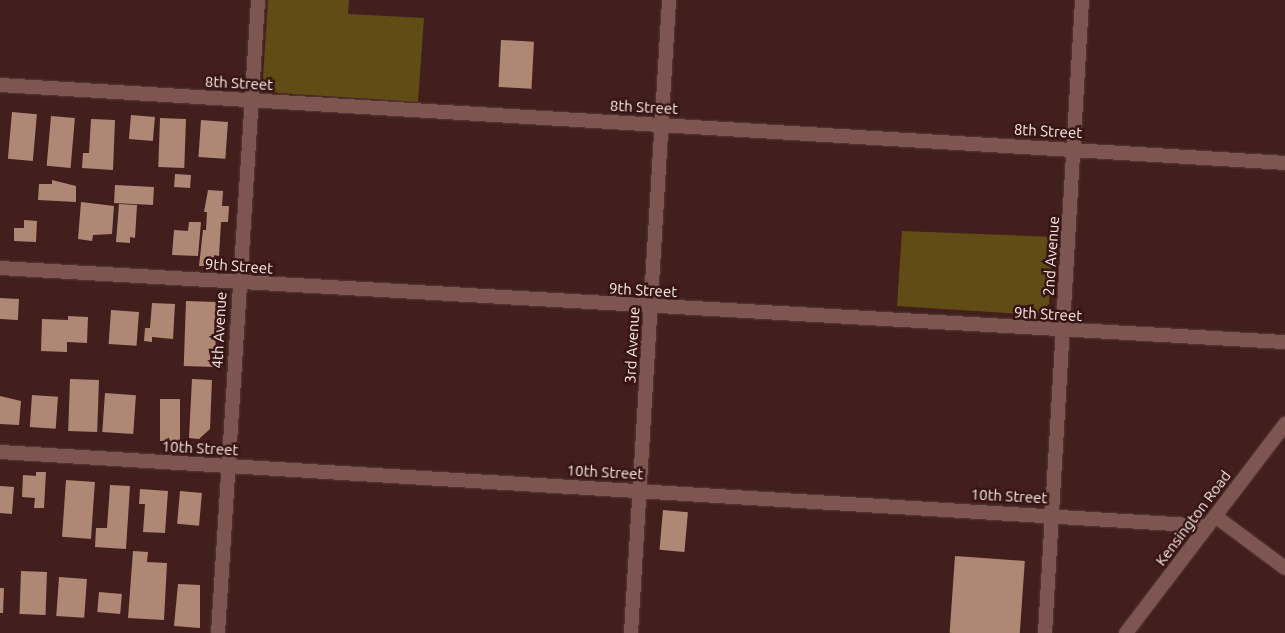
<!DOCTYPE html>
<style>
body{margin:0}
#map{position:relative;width:1285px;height:633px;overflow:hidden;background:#421f1c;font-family:Ubuntu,sans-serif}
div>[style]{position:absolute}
.green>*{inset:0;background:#614c16}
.building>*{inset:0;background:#af8875;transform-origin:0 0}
.roads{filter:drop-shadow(0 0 1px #563a38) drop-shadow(0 0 1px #563a38)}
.minor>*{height:14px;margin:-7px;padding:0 7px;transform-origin:7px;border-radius:7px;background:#7e5651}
span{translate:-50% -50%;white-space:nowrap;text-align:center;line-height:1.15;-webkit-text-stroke:5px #371513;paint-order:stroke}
.street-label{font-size:15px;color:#fcedeb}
</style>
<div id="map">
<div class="green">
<i style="clip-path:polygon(268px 0,349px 0,348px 14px,424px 18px,418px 102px,278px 93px,270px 90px,263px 78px)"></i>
<i style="clip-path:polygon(902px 231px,1053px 237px,1049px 304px,1037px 315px,897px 306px)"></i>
</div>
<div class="building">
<i style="left:501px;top:40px;width:33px;height:47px;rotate:3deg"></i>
<i style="left:12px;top:112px;width:25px;height:47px;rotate:5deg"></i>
<i style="left:131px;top:115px;width:24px;height:24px;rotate:5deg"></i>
<i style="left:51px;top:116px;width:24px;height:50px;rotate:5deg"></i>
<i style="left:160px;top:118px;width:26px;height:49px;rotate:2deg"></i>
<i style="clip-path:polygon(91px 119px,115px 120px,113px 170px,82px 168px,83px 153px,89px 153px)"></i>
<i style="left:201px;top:120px;width:27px;height:37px;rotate:4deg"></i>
<i style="left:175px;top:174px;width:16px;height:13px;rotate:4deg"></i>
<i style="clip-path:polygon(52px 180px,76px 186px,76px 202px,38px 200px,39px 184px,52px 184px)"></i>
<i style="left:115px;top:185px;width:39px;height:18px;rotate:3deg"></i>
<i style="clip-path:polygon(208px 190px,223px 191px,222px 206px,229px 206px,228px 222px,221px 222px,219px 256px,214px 255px,214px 266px,199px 266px,203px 230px,206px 230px,207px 212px,204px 212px)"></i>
<i style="clip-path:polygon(81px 202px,114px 206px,112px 234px,93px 235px,92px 241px,78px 239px)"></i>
<i style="clip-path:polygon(119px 204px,137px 205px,135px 238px,130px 237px,130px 243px,116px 242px)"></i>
<i style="clip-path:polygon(24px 220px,37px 221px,36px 242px,14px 241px,14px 228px,24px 228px)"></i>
<i style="clip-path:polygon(189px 222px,201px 222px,198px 256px,172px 255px,174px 230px,188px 231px)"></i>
<i style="left:0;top:298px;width:19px;height:21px;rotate:3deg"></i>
<i style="left:186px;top:301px;width:31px;height:65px;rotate:2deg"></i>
<i style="clip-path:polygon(152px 303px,175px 304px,173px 339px,152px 337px,152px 342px,144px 341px,145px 328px,150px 328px)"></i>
<i style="left:111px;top:310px;width:28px;height:34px;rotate:4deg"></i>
<i style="clip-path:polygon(68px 316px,88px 317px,87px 343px,67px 342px,67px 352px,41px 351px,42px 319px,68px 320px)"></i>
<i style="left:70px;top:379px;width:29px;height:52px;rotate:2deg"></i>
<i style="clip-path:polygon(192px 379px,212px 380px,210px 429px,199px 439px,189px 438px)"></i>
<i style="left:105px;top:393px;width:31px;height:39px;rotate:4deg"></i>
<i style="left:32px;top:395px;width:26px;height:32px;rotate:4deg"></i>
<i style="clip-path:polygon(0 396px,21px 401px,19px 425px,0 424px)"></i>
<i style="left:160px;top:399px;width:20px;height:42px"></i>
<i style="clip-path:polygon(36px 472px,46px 472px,44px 508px,34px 508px,35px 498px,22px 497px,23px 475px,36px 476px)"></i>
<i style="left:66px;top:480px;width:29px;height:57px;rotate:4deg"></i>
<i style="clip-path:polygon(110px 485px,130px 486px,126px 549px,95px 547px,96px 528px,107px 528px)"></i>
<i style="clip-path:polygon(0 486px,14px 487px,12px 514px,0 513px)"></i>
<i style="clip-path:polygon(140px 489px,168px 491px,165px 533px,143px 532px,145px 504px,139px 504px)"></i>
<i style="left:180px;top:491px;width:22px;height:33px;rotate:5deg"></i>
<i style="left:663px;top:510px;width:25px;height:40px;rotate:5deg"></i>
<i style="clip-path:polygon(133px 551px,148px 552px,147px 562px,167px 563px,164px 620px,128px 618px)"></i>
<i style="left:955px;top:556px;width:70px;height:77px;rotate:4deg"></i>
<i style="left:21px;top:571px;width:26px;height:43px;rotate:2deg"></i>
<i style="left:59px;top:577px;width:28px;height:39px;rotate:4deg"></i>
<i style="clip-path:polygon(178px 584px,200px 585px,200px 628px,174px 626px)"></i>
<i style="clip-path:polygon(0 588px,4px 588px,3px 613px,0 613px)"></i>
<i style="left:99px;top:592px;width:23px;height:20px;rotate:5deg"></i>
</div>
<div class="roads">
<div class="minor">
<i style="left:0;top:85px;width:1287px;rotate:3.47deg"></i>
<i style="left:0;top:268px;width:1287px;rotate:3.3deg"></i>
<i style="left:0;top:452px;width:1209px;rotate:3.51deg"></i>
<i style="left:1215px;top:516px;width:87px;rotate:36.6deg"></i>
<i style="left:218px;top:633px;width:634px;rotate:-86.38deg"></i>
<i style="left:631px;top:633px;width:634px;rotate:-86.56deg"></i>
<i style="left:1045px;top:633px;width:634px;rotate:-86.65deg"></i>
<i style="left:1126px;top:633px;width:263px;rotate:-52.7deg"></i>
</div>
</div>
<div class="street-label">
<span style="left:239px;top:83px;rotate:3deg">8th Street</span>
<span style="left:644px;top:107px;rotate:3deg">8th Street</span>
<span style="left:1048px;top:131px;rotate:3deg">8th Street</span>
<span style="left:1051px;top:256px;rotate:-86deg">2nd Avenue</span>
<span style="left:239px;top:266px;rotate:4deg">9th Street</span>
<span style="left:643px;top:290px;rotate:3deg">9th Street</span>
<span style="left:1048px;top:314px;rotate:3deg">9th Street</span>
<span style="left:219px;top:330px;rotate:-87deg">4th Avenue</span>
<span style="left:632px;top:345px;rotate:-87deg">3rd Avenue</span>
<span style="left:200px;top:448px;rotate:3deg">10th Street</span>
<span style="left:605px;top:472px;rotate:3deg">10th Street</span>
<span style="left:1009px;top:496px;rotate:3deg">10th Street</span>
<span style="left:1193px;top:518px;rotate:-53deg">Kensington Road</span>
</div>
</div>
